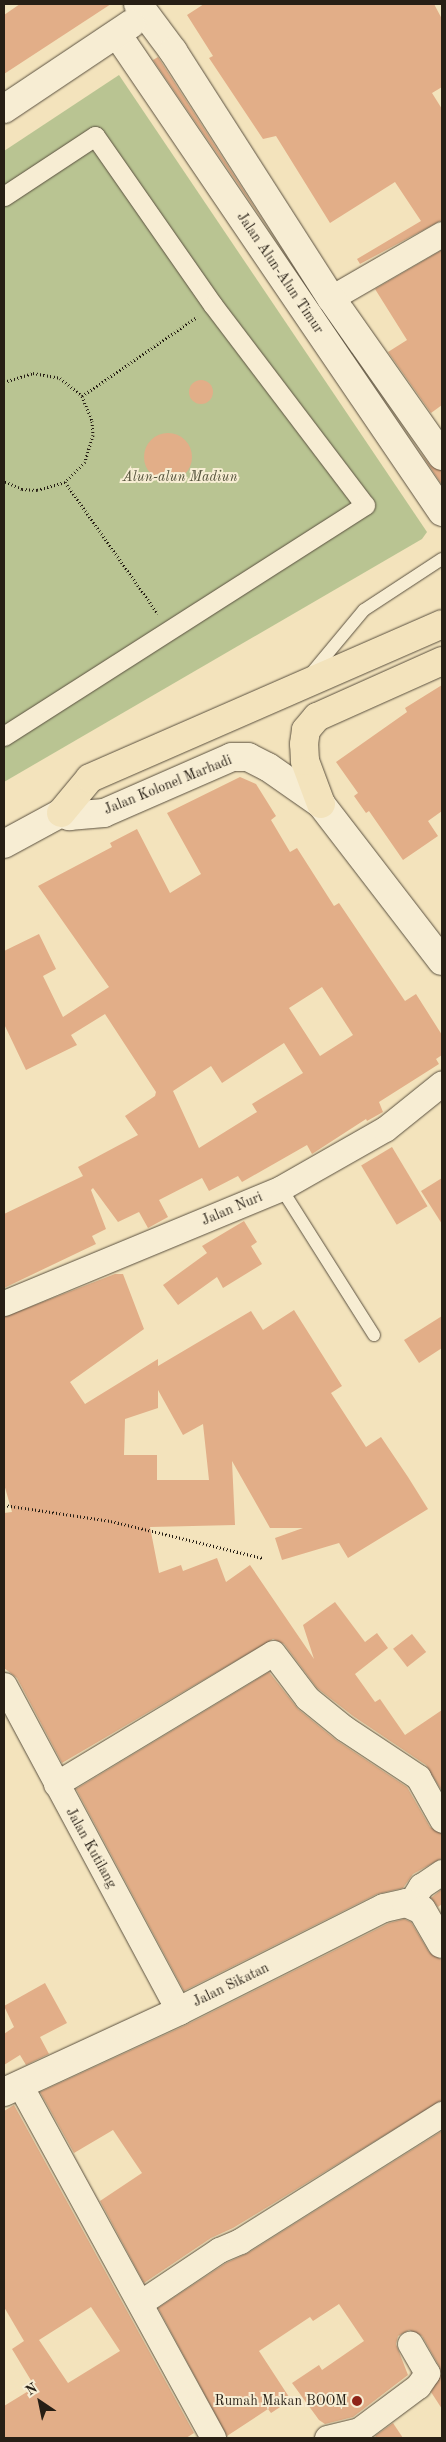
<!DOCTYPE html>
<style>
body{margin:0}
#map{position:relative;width:446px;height:2442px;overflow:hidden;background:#f3e3bc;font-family:"Old Standard TT",serif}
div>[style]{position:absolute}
.green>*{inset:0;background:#b9c492}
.building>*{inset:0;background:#e2ae88;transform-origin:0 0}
.round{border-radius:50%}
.path>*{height:3px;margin-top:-1.5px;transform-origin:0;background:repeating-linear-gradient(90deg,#271f15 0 1px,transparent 0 3.5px)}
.roads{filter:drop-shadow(0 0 1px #5a503f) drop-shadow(0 0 1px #5a503f)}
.service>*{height:12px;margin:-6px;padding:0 6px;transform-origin:6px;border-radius:6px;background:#f7edd3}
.pedestrian>*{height:19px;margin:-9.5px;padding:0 9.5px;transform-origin:9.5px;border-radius:9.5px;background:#f7edd3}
.minor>*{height:25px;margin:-12.5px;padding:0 12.5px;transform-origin:12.5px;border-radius:12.5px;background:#f7edd3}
.tertiary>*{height:28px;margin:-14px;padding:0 14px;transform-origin:14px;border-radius:14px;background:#f7edd3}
.secondary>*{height:28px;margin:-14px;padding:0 14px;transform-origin:14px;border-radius:14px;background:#f7edd3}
.primary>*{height:28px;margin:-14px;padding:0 14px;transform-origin:14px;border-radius:14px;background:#f3e3bc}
.dots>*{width:14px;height:14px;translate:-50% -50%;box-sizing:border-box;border:2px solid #f7edd3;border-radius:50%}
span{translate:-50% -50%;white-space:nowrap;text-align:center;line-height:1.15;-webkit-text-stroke:4px #f7edd3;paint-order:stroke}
.street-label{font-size:14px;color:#271f15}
.park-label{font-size:14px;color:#53513a;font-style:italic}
.poi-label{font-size:14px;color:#271f15}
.right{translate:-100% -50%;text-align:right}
.frame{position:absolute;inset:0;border:5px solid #271f15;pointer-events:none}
.north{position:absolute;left:15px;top:2377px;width:50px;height:50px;-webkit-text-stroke:4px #f7edd3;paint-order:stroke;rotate:326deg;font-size:14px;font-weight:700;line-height:20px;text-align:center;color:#271f15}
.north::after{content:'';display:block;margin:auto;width:18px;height:22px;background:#271f15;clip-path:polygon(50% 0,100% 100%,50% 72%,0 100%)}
</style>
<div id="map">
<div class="green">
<i style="clip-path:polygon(119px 75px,427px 532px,422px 539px,4px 782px,4px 151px)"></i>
</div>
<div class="building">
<i style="clip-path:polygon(20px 4px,111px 4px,4px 74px,4px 15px)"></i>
<i style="clip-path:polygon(204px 4px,434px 4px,442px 19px,442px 87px,432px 93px,442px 109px,442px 220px,360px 264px,357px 259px,421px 221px,395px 182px,330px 223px,276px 136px,263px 139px,209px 58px,213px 56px,187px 15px)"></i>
<i style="clip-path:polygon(158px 57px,160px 60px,266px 225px,153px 60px)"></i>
<i style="clip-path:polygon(442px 250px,442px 405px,431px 413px,388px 352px,407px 340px,375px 289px)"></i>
<i class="round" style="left:189px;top:380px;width:24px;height:24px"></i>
<i class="round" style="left:144px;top:433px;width:48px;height:48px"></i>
<i style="clip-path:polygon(420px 452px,430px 465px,442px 471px,442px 485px)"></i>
<i style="clip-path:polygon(442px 685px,442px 811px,428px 821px,438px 836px,403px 860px,369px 811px,366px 813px,354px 796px,358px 793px,336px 762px,407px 712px,405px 708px)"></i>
<i style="clip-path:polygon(evenodd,240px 777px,256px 784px,276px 816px,271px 820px,290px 852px,297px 848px,334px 906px,339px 903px,405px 1001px,416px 994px,442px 1035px,442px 1055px,436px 1059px,439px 1064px,379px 1102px,383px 1112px,367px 1121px,366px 1119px,312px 1154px,307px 1145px,242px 1182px,238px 1176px,209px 1191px,202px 1178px,159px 1200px,168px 1217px,148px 1228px,139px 1212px,118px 1222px,93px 1188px,91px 1190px,106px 1229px,92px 1236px,96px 1244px,4px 1288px,4px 1214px,83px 1176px,78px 1167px,138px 1135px,125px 1116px,155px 1096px,156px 1092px,105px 1014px,71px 1035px,77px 1045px,26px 1070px,4px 1024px,4px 951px,39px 934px,56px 969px,43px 976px,63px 1017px,109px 987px,38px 886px,112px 847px,110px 843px,137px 829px,170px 893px,201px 874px,167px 813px,240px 777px,322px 987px,353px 1035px,320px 1056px,289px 1008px,322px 987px,240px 777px,284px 1043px,303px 1073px,252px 1104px,257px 1112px,199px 1148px,173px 1091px,211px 1066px,222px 1083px,284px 1043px)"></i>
<i style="left:392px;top:1147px;width:69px;height:36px;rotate:59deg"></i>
<i style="clip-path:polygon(442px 1178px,442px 1224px,421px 1191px)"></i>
<i style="clip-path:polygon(244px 1221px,257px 1242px,251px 1246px,262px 1264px,223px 1288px,217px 1277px,178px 1305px,163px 1285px,207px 1253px,202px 1246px)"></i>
<i style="clip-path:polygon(evenodd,115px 1274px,123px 1274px,144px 1329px,70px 1382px,85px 1404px,158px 1359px,158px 1366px,251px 1311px,263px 1330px,294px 1310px,342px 1386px,331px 1393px,366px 1447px,381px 1437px,408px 1477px,428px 1509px,348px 1558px,339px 1543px,282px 1560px,275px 1538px,303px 1528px,270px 1528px,232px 1461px,235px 1525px,150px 1527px,159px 1573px,181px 1565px,183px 1571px,217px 1558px,226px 1582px,250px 1565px,314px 1659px,303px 1625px,335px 1602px,365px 1642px,377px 1633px,388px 1648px,355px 1674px,375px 1702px,380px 1699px,405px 1735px,442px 1710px,442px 1791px,426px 1765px,353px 1716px,317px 1688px,284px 1644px,273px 1639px,62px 1763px,17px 1678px,4px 1668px,4px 1513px,12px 1512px,4px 1484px,4px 1317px,115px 1274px,158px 1390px,183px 1435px,203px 1424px,209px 1480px,157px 1480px,157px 1455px,124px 1455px,125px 1419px,158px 1408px,158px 1390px)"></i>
<i style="clip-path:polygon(442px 1316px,442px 1348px,419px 1363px,404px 1340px)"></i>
<i style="left:412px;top:1634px;width:23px;height:24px;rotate:52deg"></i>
<i style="clip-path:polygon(269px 1672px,298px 1709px,336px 1740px,407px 1787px,430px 1827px,442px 1834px,442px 1858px,413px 1874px,403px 1888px,377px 1894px,184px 1991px,76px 1789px)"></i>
<i style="clip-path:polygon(442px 1889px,442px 1904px,438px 1907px,431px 1898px)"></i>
<i style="clip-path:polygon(404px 1919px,411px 1922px,429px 1952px,442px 1960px,442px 2100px,233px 2228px,211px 2238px,144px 2283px,100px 2201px,142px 2173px,113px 2130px,74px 2153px,40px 2092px,186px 2025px,389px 1923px)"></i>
<i style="clip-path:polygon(45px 1983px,67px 2023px,40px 2037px,49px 2054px,26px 2065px,20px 2055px,4px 2065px,4px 2034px,14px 2027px,4px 2006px)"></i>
<i style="clip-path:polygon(evenodd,14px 2105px,194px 2433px,186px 2438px,4px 2438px,4px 2406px,35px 2387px,12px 2349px,24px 2341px,4px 2307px,4px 2111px,14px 2105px,91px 2307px,120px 2351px,68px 2383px,39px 2340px,91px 2307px)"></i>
<i style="clip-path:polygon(442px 2131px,442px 2409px,431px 2392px,441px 2374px,439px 2366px,422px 2336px,409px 2330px,398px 2336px,396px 2344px,408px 2375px,353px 2417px,325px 2424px,319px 2420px,292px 2383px,319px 2365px,322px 2370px,364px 2341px,339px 2304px,313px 2321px,310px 2317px,259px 2351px,291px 2400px,271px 2413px,268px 2409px,227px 2436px,158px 2308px,226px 2263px,248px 2253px)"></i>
<i style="clip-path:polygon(393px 2423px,403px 2438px,377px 2438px,375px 2436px)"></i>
</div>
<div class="path">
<i style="left:4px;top:382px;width:30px;rotate:-17deg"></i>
<i style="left:33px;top:373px;width:27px;rotate:10deg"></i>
<i style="left:60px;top:378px;width:28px;rotate:39deg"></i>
<i style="left:82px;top:396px;width:27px;rotate:68deg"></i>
<i style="left:92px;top:421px;width:14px;rotate:86deg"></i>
<i style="left:93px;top:435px;width:28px;rotate:107deg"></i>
<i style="left:85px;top:462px;width:28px;rotate:135deg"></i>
<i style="left:65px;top:482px;width:29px;rotate:164deg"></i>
<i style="left:37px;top:490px;width:15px;rotate:-176deg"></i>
<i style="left:22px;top:489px;width:20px;rotate:-156deg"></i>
<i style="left:82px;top:396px;width:140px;rotate:-34.5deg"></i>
<i style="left:65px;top:482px;width:161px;rotate:54.8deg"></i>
<i style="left:4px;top:1505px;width:108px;rotate:8.5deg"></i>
<i style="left:111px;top:1521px;width:156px;rotate:13.7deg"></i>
</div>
<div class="roads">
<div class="service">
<i style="left:309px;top:676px;width:86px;rotate:-50.2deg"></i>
<i style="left:364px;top:610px;width:93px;rotate:-33.2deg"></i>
<i style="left:281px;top:1188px;width:174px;rotate:57.7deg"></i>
</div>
<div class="pedestrian">
<i style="left:4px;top:196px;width:109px;rotate:-33.4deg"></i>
<i style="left:95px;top:136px;width:206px;rotate:55.1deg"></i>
<i style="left:213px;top:305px;width:251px;rotate:52.8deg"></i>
<i style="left:365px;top:505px;width:429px;rotate:147.4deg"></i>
</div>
<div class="minor">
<i style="left:331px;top:298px;width:128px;rotate:-30deg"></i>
<i style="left:4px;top:1303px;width:300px;rotate:-22.5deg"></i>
<i style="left:281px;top:1188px;width:120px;rotate:-29.6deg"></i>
<i style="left:385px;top:1129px;width:73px;rotate:-38.9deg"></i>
<i style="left:4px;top:1685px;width:370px;rotate:61.8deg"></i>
<i style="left:56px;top:1784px;width:253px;rotate:-31.1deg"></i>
<i style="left:273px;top:1653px;width:56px;rotate:52.9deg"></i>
<i style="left:307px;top:1698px;width:48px;rotate:39deg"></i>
<i style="left:344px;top:1728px;width:89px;rotate:33.5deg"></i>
<i style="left:418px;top:1777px;width:49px;rotate:60.8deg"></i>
<i style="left:410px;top:1904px;width:21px;rotate:-59deg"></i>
<i style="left:421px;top:1886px;width:25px;rotate:-34deg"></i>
<i style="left:20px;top:2085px;width:402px;rotate:61.3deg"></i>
<i style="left:140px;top:2303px;width:95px;rotate:-33.9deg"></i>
<i style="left:219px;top:2250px;width:23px;rotate:-23deg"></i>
<i style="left:240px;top:2241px;width:239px;rotate:-32.2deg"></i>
<i style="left:327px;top:2438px;width:33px;rotate:-14deg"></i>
<i style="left:359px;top:2430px;width:74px;rotate:-36.7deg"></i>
<i style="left:418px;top:2386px;width:16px;rotate:-55deg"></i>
<i style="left:427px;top:2373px;width:34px;rotate:-120deg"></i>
</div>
<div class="tertiary">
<i style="left:138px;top:4px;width:59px;rotate:53.3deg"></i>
<i style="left:173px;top:51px;width:293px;rotate:57.4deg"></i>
<i style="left:331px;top:298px;width:193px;rotate:54.9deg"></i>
<i style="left:117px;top:34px;width:578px;rotate:55.79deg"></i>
<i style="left:4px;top:109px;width:153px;rotate:-33.8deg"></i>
<i style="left:4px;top:2092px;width:193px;rotate:-24.8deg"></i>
<i style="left:179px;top:2011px;width:229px;rotate:-26.7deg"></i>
<i style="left:384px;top:1908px;width:23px;rotate:-13deg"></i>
<i style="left:406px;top:1903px;width:17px;rotate:24deg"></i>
<i style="left:422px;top:1910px;width:39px;rotate:60deg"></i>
</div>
<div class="secondary">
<i style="left:4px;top:844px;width:65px;rotate:-28.5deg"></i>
<i style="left:61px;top:813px;width:9px;rotate:21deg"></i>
<i style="left:69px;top:816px;width:35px;rotate:-5deg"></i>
<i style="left:104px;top:813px;width:140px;rotate:-23.6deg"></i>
<i style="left:232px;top:757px;width:16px"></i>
<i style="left:248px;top:757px;width:22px;rotate:27deg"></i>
<i style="left:268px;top:767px;width:65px;rotate:34.9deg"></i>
<i style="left:321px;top:804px;width:198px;rotate:52.4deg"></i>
</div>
<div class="primary">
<i style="left:321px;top:804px;width:46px;rotate:-110.4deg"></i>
<i style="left:305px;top:761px;width:17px;rotate:-93deg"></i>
<i style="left:304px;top:744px;width:14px;rotate:-82deg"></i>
<i style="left:306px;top:730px;width:17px;rotate:-50deg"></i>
<i style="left:317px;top:717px;width:137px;rotate:-24.1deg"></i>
<i style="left:61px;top:813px;width:45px;rotate:-50.4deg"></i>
<i style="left:90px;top:778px;width:384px;rotate:-23.6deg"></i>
</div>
</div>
<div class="dots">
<i style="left:357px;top:2401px;background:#8f2418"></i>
</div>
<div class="street-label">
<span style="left:280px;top:273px;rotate:56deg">Jalan Alun-Alun Timur</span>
<span style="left:168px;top:785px;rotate:-22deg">Jalan Kolonel Marhadi</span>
<span style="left:232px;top:1209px;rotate:-23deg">Jalan Nuri</span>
<span style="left:91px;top:1848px;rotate:61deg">Jalan Kutilang</span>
<span style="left:231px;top:1985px;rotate:-26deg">Jalan Sikatan</span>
</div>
<div class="park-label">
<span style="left:180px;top:477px">Alun-alun Madiun</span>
</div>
<div class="poi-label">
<span class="right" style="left:347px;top:2401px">Rumah Makan BOOM</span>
</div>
<div class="frame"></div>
<div class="north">N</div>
</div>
